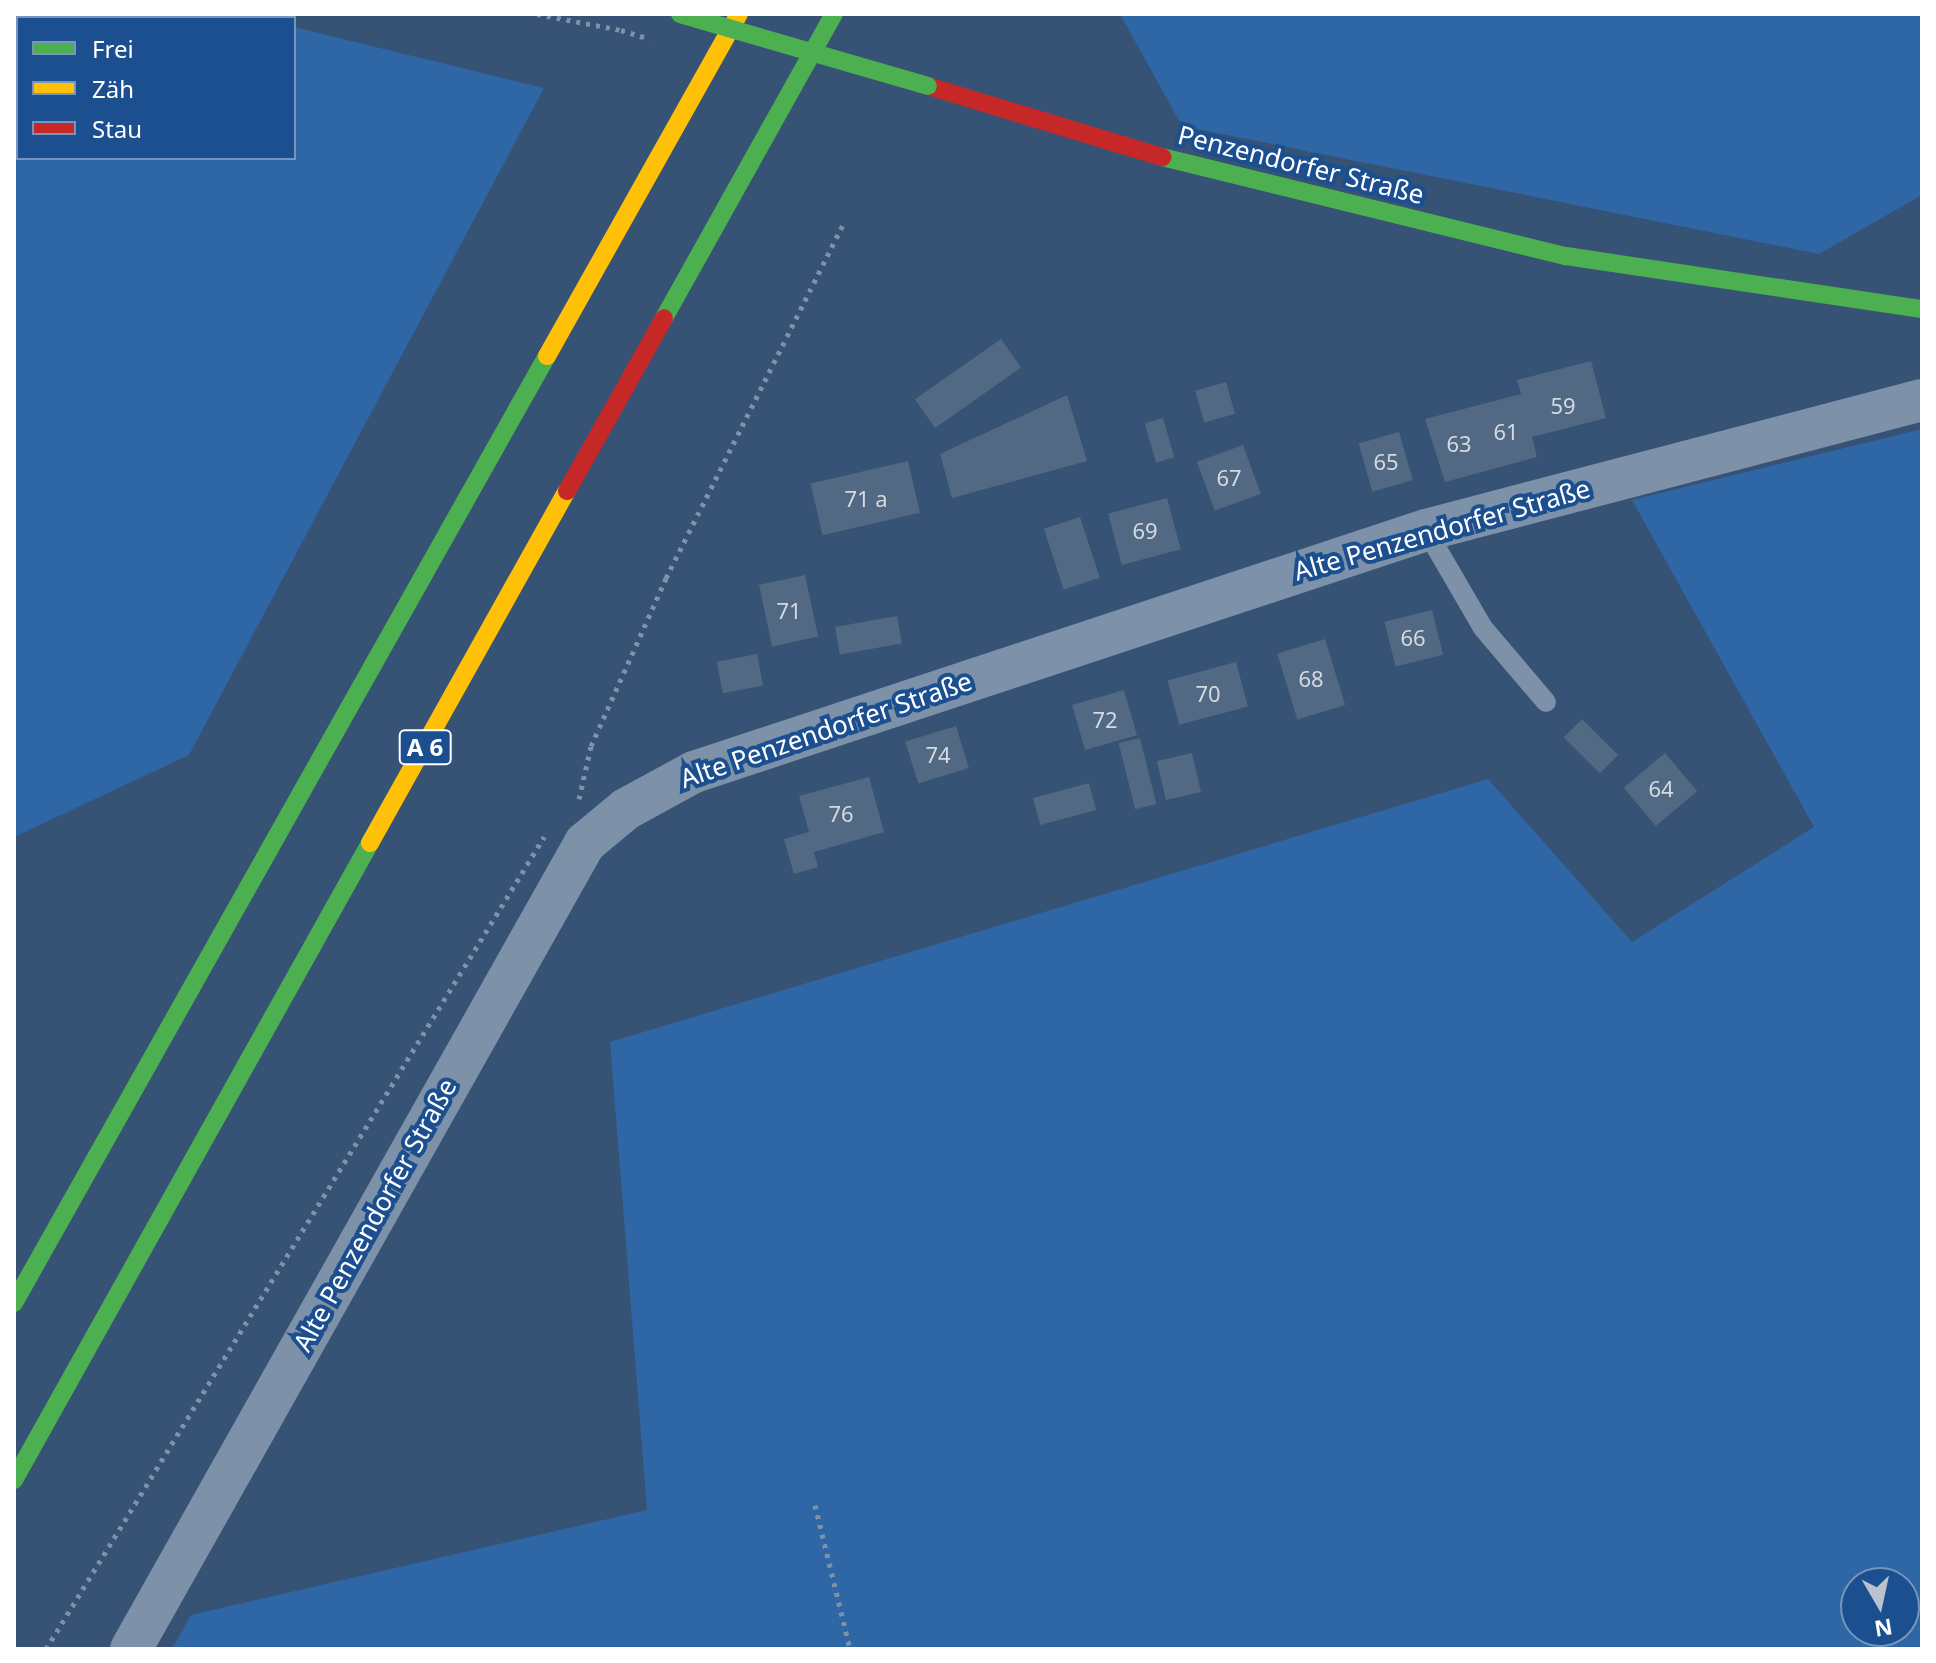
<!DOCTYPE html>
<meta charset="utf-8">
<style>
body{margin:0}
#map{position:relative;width:1936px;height:1663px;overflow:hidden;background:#365274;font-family:"Noto Sans",sans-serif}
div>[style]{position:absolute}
.green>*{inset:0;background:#2f66a5}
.building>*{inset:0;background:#526984;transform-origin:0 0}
.path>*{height:5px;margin-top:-2.5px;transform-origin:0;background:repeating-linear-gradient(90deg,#7d92a8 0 4px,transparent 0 10px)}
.lane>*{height:20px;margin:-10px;padding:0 10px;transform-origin:10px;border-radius:10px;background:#7d92a8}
.street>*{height:42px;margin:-21px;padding:0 21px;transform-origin:21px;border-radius:21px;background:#7d92a8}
.fast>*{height:18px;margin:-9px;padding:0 9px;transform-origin:9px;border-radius:9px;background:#4caf50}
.slow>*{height:18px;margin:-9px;padding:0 9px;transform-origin:9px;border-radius:9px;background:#ffc107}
.jam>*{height:18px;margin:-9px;padding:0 9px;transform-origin:9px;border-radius:9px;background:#c62828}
.path-bridge>*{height:5px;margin-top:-2.5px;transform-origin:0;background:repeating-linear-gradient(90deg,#7d92a8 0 4px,transparent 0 10px)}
.fast-bridge>*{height:18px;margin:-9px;padding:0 9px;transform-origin:9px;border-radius:9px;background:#4caf50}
span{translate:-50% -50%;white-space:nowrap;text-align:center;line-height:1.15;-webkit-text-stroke:8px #1b4f8f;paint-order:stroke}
.number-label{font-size:22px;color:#d4dae0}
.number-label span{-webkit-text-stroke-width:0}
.shield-label span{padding:2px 6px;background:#1b4f8f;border:2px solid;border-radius:6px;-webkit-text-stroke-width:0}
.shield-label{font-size:24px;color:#fff;font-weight:700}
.street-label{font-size:26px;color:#fff}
.frame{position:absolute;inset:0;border:16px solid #fff;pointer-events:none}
.legend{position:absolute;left:16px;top:16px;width:280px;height:144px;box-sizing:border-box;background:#1b4f8f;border:2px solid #7695bc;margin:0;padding:10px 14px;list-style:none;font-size:24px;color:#fff}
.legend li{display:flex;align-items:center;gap:16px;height:40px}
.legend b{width:40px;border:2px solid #7695bc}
.north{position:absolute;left:1840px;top:1567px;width:80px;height:80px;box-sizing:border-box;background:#1b4f8f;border:2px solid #7695bc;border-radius:50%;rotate:171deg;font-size:22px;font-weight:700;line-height:32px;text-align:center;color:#fff}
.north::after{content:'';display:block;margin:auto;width:28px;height:36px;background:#b9c2ce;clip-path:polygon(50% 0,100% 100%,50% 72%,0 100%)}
</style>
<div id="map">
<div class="green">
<i style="clip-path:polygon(14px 14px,254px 18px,18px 18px,18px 158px,294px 158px,294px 27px,544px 88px,189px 755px,14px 837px)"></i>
<i style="clip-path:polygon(1120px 14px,1922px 14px,1922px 195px,1819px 254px,1182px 126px)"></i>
<i style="clip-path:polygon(evenodd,1922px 429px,1922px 1649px,172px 1649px,191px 1615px,647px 1510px,610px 1042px,1488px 779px,1632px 942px,1814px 827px,1632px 500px,1922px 429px,1904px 1583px,1904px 1631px,1856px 1631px,1856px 1583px,1904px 1583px)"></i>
</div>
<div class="building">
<i style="left:1001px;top:339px;width:35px;height:105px;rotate:55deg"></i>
<i style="clip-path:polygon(1591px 361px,1606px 418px,1532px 437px,1537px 457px,1445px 482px,1425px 419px,1521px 394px,1517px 380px)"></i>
<i style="left:1226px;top:382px;width:33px;height:32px;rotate:74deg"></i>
<i style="clip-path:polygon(1067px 395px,1087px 461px,952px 498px,940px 454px)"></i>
<i style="left:1163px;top:418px;width:41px;height:19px;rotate:74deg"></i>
<i style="left:1399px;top:432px;width:50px;height:42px;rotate:74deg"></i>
<i style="left:1243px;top:445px;width:52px;height:49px;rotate:70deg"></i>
<i style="left:908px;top:461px;width:53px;height:100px;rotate:77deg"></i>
<i style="left:1167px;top:498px;width:53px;height:61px;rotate:75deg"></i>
<i style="left:1080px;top:517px;width:64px;height:38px;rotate:72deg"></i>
<i style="left:805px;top:575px;width:63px;height:47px;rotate:78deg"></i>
<i style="left:1432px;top:610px;width:46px;height:49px;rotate:76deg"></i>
<i style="left:897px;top:616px;width:28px;height:63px;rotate:80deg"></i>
<i style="left:1325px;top:639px;width:69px;height:50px;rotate:73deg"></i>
<i style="left:757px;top:654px;width:32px;height:41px;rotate:79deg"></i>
<i style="left:1236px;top:662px;width:46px;height:71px;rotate:75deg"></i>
<i style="left:1124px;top:690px;width:47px;height:54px;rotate:74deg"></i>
<i style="left:1582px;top:719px;width:51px;height:26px;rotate:45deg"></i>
<i style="left:956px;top:726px;width:44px;height:53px;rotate:73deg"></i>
<i style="left:1140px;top:738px;width:68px;height:22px;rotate:76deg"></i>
<i style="left:1192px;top:753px;width:40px;height:36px;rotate:77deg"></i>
<i style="left:1665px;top:753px;width:50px;height:54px;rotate:50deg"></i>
<i style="clip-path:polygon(869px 777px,884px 832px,814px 852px,818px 867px,794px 874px,784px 839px,809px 832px,799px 796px)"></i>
<i style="left:1089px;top:783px;width:28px;height:58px;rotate:75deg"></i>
</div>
<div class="path">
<i style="left:537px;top:14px;width:86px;rotate:10.8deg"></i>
<i style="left:579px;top:799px;width:54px;rotate:-77.2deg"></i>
<i style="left:591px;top:746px;width:184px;rotate:-65.9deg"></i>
<i style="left:666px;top:578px;width:398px;rotate:-63.4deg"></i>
<i style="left:815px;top:1505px;width:148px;rotate:76.3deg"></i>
<i style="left:46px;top:1649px;width:953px;rotate:-58.48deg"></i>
</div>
<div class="lane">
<i style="left:1426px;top:530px;width:113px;rotate:59.8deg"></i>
<i style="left:1483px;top:628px;width:97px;rotate:49.6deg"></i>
</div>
<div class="street">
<i style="left:131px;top:1649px;width:925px;rotate:-60.61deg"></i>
<i style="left:585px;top:843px;width:53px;rotate:-39.7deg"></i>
<i style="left:626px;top:809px;width:77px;rotate:-28.6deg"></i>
<i style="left:694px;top:772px;width:771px;rotate:-18.29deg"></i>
<i style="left:1426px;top:530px;width:513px;rotate:-14.69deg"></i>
</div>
<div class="fast">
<i style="left:1162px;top:157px;width:416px;rotate:13.8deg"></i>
<i style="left:1566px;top:256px;width:360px;rotate:8.5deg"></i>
<i style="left:664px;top:318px;width:348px;rotate:-60.8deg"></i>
<i style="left:14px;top:1303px;width:1087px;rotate:-60.63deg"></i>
<i style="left:14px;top:1480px;width:730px;rotate:-60.8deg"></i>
</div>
<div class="slow">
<i style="left:547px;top:356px;width:392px;rotate:-60.7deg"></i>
<i style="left:370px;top:843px;width:403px;rotate:-60.8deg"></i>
</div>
<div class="jam">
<i style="left:928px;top:86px;width:245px;rotate:16.9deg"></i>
<i style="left:567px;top:491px;width:198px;rotate:-60.7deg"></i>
</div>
<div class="path-bridge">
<i style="left:621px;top:30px;width:30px;rotate:17deg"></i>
</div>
<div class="fast-bridge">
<i style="left:680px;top:14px;width:258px;rotate:16.2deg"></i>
</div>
<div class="number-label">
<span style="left:1563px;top:406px">59</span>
<span style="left:1506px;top:432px">61</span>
<span style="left:1459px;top:444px">63</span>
<span style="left:1386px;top:462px">65</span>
<span style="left:1229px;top:478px">67</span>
<span style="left:866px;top:499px">71 a</span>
<span style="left:1145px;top:531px">69</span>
<span style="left:789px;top:611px">71</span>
<span style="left:1413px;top:638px">66</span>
<span style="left:1311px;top:679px">68</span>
<span style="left:1208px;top:694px">70</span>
<span style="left:1105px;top:720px">72</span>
<span style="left:938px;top:755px">74</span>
<span style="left:1661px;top:789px">64</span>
<span style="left:841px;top:814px">76</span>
</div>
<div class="shield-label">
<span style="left:425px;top:747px">A 6</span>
</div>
<div class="street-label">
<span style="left:1301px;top:165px;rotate:14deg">Penzendorfer Straße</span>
<span style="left:1442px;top:530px;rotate:-16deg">Alte Penzendorfer Straße</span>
<span style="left:826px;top:730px;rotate:-19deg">Alte Penzendorfer Straße</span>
<span style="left:375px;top:1215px;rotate:-61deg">Alte Penzendorfer Straße</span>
</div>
<div class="frame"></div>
<ul class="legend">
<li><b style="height:10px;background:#4caf50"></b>Frei</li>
<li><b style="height:10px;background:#ffc107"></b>Zäh</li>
<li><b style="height:10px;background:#c62828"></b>Stau</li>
</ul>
<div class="north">N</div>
</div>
